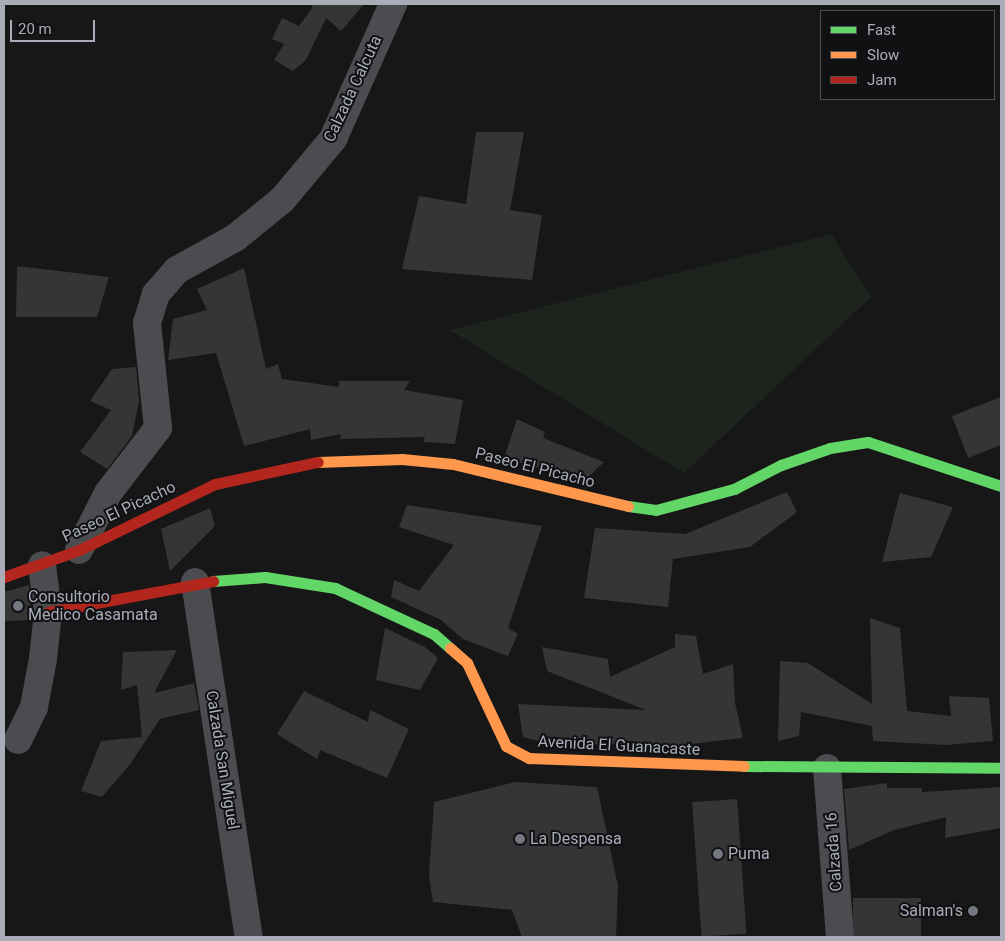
<!DOCTYPE html>
<style>
body{margin:0}
#map{position:relative;width:1005px;height:941px;overflow:hidden;background:#171717;font-family:Roboto,sans-serif}
div>[style]{position:absolute}
.green>*{inset:0;background:#1d241e}
.building>*{inset:0;background:#353536;transform-origin:0 0}
.street>*{height:28px;margin:-14px;padding:0 14px;transform-origin:14px;border-radius:14px;background:#4b4c50}
.fast>*{height:11px;margin:-5.5px;padding:0 5.5px;transform-origin:5.5px;border-radius:5.5px;background:#63d668}
.slow>*{height:11px;margin:-5.5px;padding:0 5.5px;transform-origin:5.5px;border-radius:5.5px;background:#ff974d}
.jam>*{height:11px;margin:-5.5px;padding:0 5.5px;transform-origin:5.5px;border-radius:5.5px;background:#b3261e}
.dots>*{width:14px;height:14px;translate:-50% -50%;box-sizing:border-box;border:2px solid #111113;border-radius:50%}
span{translate:-50% -50%;white-space:nowrap;text-align:center;line-height:1.15;-webkit-text-stroke:4px #111113;paint-order:stroke}
.street-label{font-size:16px;color:#a8adb8}
.poi-label{font-size:16px;color:#a8adb8}
.left{translate:0 -50%;text-align:left}
.right{translate:-100% -50%;text-align:right}
.frame{position:absolute;inset:0;border:5px solid #a8adb8;pointer-events:none}
.legend{position:absolute;left:820px;top:10px;width:175px;height:90px;box-sizing:border-box;background:#111113;border:1px solid #4d4f55;margin:0;padding:6px 9px;list-style:none;font-size:15px;color:#a8adb8}
.legend li{display:flex;align-items:center;gap:10px;height:25px}
.legend b{width:25px;border:1px solid #4d4f55}
.scale{position:absolute;left:10px;top:20px;width:85px;height:22px;box-sizing:border-box;border:2px solid #a8adb8;border-top:0;padding-left:6px;font-size:15px;line-height:18px;white-space:nowrap;color:#a8adb8;-webkit-text-stroke:4px #111113;paint-order:stroke}
</style>
<div id="map">
<div class="green">
<i style="clip-path:polygon(831px 234px,871px 297px,684px 473px,450px 330px)"></i>
</div>
<div class="building">
<i style="clip-path:polygon(309px 4px,364px 4px,341px 31px,326px 18px,306px 60px,293px 71px,274px 60px,284px 44px,272px 39px,282px 18px,299px 26px,313px 7px)"></i>
<i style="clip-path:polygon(476px 132px,524px 132px,510px 210px,542px 215px,532px 280px,402px 269px,419px 196px,466px 204px)"></i>
<i style="clip-path:polygon(17px 266px,109px 277px,97px 317px,16px 317px)"></i>
<i style="clip-path:polygon(244px 268px,266px 369px,278px 364px,282px 379px,339px 387px,339px 381px,410px 381px,404px 390px,463px 400px,455px 444px,423px 442px,425px 437px,340px 439px,341px 434px,311px 440px,310px 429px,244px 446px,216px 353px,168px 360px,173px 319px,207px 310px,197px 289px)"></i>
<i style="clip-path:polygon(136px 367px,139px 401px,132px 436px,107px 469px,80px 452px,111px 410px,90px 401px,112px 369px)"></i>
<i style="clip-path:polygon(1001px 397px,1001px 445px,968px 458px,952px 416px)"></i>
<i style="clip-path:polygon(517px 419px,545px 432px,543px 438px,604px 462px,584px 481px,504px 458px)"></i>
<i style="clip-path:polygon(787px 492px,797px 512px,750px 547px,673px 559px,668px 607px,584px 598px,595px 528px,685px 534px)"></i>
<i style="clip-path:polygon(900px 493px,953px 507px,931px 557px,882px 562px)"></i>
<i style="clip-path:polygon(407px 505px,542px 526px,508px 628px,518px 634px,508px 656px,463px 639px,441px 620px,391px 597px,394px 580px,419px 591px,454px 545px,399px 527px)"></i>
<i style="clip-path:polygon(210px 508px,215px 526px,170px 571px,161px 529px)"></i>
<i style="clip-path:polygon(29px 585px,31px 620px,4px 621px,4px 592px)"></i>
<i style="clip-path:polygon(870px 618px,900px 628px,907px 711px,951px 716px,949px 696px,989px 698px,993px 741px,946px 745px,873px 741px,872px 726px,801px 712px,799px 736px,778px 741px,780px 661px,808px 663px,872px 704px)"></i>
<i style="clip-path:polygon(385px 628px,425px 647px,438px 658px,420px 690px,376px 680px)"></i>
<i style="clip-path:polygon(675px 634px,696px 636px,703px 674px,733px 664px,735px 703px,743px 738px,682px 745px,550px 744px,523px 737px,518px 704px,646px 710px,547px 671px,542px 647px,608px 659px,610px 677px,675px 647px)"></i>
<i style="clip-path:polygon(177px 650px,154px 693px,194px 683px,199px 710px,160px 719px,131px 763px,102px 797px,81px 791px,101px 741px,142px 737px,137px 685px,121px 690px,123px 652px)"></i>
<i style="clip-path:polygon(304px 691px,368px 722px,370px 710px,409px 729px,387px 778px,320px 750px,317px 759px,277px 734px)"></i>
<i style="clip-path:polygon(515px 782px,597px 787px,618px 886px,616px 937px,522px 937px,512px 910px,433px 902px,429px 876px,434px 802px)"></i>
<i style="clip-path:polygon(887px 783px,887px 788px,922px 788px,922px 792px,1001px 787px,1001px 828px,945px 838px,946px 817px,894px 830px,849px 850px,844px 789px)"></i>
<i style="left:737px;top:799px;width:135px;height:45px;rotate:86deg"></i>
<i style="left:853px;top:898px;width:68px;height:38px"></i>
</div>
<div class="street">
<i style="left:79px;top:550px;width:64px;rotate:-63deg"></i>
<i style="left:108px;top:493px;width:82px;rotate:-52.4deg"></i>
<i style="left:158px;top:428px;width:106px;rotate:-96deg"></i>
<i style="left:147px;top:323px;width:30px;rotate:-73deg"></i>
<i style="left:156px;top:294px;width:32px;rotate:-49deg"></i>
<i style="left:177px;top:270px;width:66px;rotate:-28.9deg"></i>
<i style="left:235px;top:238px;width:60px;rotate:-39deg"></i>
<i style="left:282px;top:200px;width:80px;rotate:-50.1deg"></i>
<i style="left:333px;top:139px;width:148px;rotate:-66deg"></i>
<i style="left:195px;top:582px;width:359px;rotate:81.4deg"></i>
<i style="left:18px;top:740px;width:37px;rotate:-64deg"></i>
<i style="left:34px;top:707px;width:49px;rotate:-79.4deg"></i>
<i style="left:43px;top:659px;width:47px;rotate:-83.9deg"></i>
<i style="left:48px;top:612px;width:47px;rotate:-97.3deg"></i>
<i style="left:827px;top:768px;width:169px;rotate:85.6deg"></i>
</div>
<div class="fast">
<i style="left:628px;top:506px;width:28px;rotate:8deg"></i>
<i style="left:656px;top:510px;width:81px;rotate:-15.1deg"></i>
<i style="left:734px;top:489px;width:53px;rotate:-27.1deg"></i>
<i style="left:781px;top:465px;width:52px;rotate:-19.1deg"></i>
<i style="left:830px;top:448px;width:38px;rotate:-9deg"></i>
<i style="left:868px;top:442px;width:140px;rotate:18.3deg"></i>
<i style="left:213px;top:581px;width:52px;rotate:-4.4deg"></i>
<i style="left:265px;top:577px;width:71px;rotate:8.9deg"></i>
<i style="left:335px;top:588px;width:109px;rotate:24.9deg"></i>
<i style="left:434px;top:634px;width:21px;rotate:41deg"></i>
<i style="left:744px;top:766px;width:257px;rotate:0.4deg"></i>
</div>
<div class="slow">
<i style="left:318px;top:462px;width:84px;rotate:-2deg"></i>
<i style="left:402px;top:459px;width:51px;rotate:5.6deg"></i>
<i style="left:453px;top:464px;width:180px;rotate:13.5deg"></i>
<i style="left:450px;top:648px;width:23px;rotate:41deg"></i>
<i style="left:467px;top:663px;width:92px;rotate:64.8deg"></i>
<i style="left:506px;top:746px;width:26px;rotate:28deg"></i>
<i style="left:529px;top:758px;width:215px;rotate:2.1deg"></i>
</div>
<div class="jam">
<i style="left:4px;top:577px;width:80px;rotate:-19.8deg"></i>
<i style="left:79px;top:550px;width:151px;rotate:-25.9deg"></i>
<i style="left:215px;top:484px;width:105px;rotate:-12.1deg"></i>
<i style="left:48px;top:612px;width:168px;rotate:-10.6deg"></i>
</div>
<div class="dots">
<i style="left:18px;top:606px;background:#757880"></i>
<i style="left:520px;top:839px;background:#757880"></i>
<i style="left:718px;top:854px;background:#757880"></i>
<i style="left:973px;top:911px;background:#757880"></i>
</div>
<div class="street-label">
<span style="left:353px;top:89px;rotate:-65deg">Calzada Calcuta</span>
<span style="left:535px;top:468px;rotate:14deg">Paseo El Picacho</span>
<span style="left:119px;top:512px;rotate:-25deg">Paseo El Picacho</span>
<span style="left:619px;top:746px;rotate:3deg">Avenida El Guanacaste</span>
<span style="left:222px;top:760px;rotate:81deg">Calzada San Miguel</span>
<span style="left:834px;top:852px;rotate:-94deg">Calzada 16</span>
</div>
<div class="poi-label">
<span class="left" style="left:28px;top:606px">Consultorio<br>Medico Casamata</span>
<span class="left" style="left:530px;top:839px">La Despensa</span>
<span class="left" style="left:728px;top:854px">Puma</span>
<span class="right" style="left:963px;top:911px">Salman's</span>
</div>
<div class="frame"></div>
<ul class="legend">
<li><b style="height:6px;background:#63d668"></b>Fast</li>
<li><b style="height:6px;background:#ff974d"></b>Slow</li>
<li><b style="height:6px;background:#b3261e"></b>Jam</li>
</ul>
<div class="scale">20 m</div>
</div>
